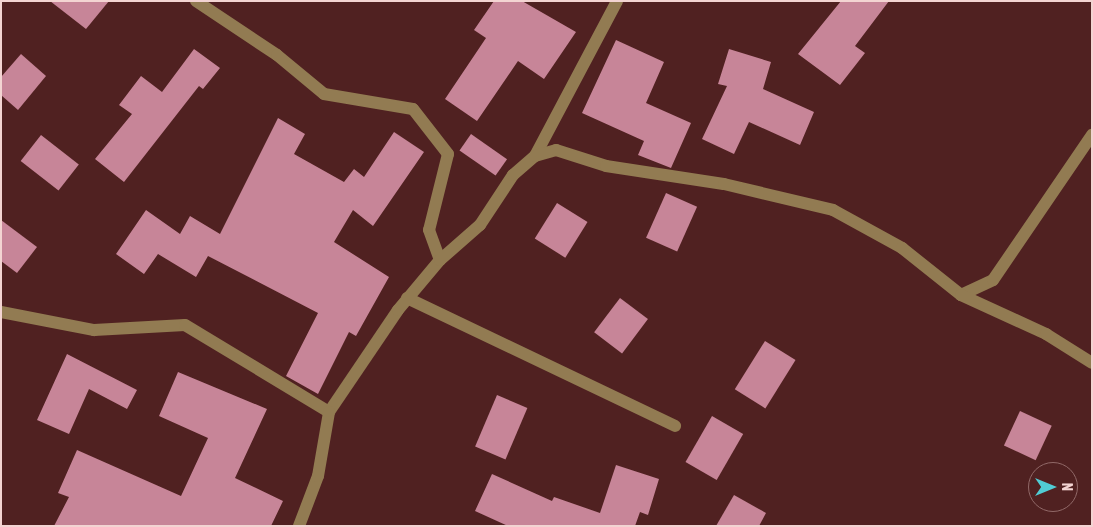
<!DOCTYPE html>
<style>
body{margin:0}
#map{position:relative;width:1093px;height:527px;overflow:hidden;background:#502121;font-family:"Asap Condensed",sans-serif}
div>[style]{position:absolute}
.building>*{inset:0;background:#c78598;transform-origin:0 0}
.minor>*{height:12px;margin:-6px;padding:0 6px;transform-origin:6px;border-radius:6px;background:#927b52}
span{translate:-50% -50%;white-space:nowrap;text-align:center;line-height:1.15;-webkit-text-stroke:5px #502121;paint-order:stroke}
.frame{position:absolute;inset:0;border:2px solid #f3d4d2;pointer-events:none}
.north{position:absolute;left:1028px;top:462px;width:50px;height:50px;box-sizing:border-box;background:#502121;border:1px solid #916968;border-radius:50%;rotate:90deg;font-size:14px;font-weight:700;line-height:20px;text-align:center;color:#f3d4d2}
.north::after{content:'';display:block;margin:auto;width:18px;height:22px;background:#51ccd4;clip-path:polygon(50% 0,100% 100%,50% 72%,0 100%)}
</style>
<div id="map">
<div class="building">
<i style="clip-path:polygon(50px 1px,109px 1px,86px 29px)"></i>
<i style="clip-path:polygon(494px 1px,522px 1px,576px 32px,544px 79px,518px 61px,477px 121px,445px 99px,486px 38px,474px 30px)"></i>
<i style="clip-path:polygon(841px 1px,889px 1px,855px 46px,865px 53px,840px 85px,798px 54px)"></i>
<i style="clip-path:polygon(616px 40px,664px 62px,646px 103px,691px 123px,671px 168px,638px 155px,644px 141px,582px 113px)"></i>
<i style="clip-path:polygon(194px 49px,220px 68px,203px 89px,199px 86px,124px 182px,95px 159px,132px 114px,119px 105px,141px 76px,162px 92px)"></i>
<i style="clip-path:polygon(729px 49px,771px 62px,763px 89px,814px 112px,800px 145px,749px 122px,734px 154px,702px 139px,727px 86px,718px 84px)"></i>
<i style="clip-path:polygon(21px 54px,46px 76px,18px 110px,1px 95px,1px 77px)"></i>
<i style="clip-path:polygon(278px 118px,305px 134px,294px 154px,344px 182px,354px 169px,364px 177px,394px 132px,424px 152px,373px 226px,353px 210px,334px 242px,389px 277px,356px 336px,349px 332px,318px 394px,286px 376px,318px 313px,208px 256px,196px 277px,158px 254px,144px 274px,116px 254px,146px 210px,180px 234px,190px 216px,220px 234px)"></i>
<i style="left:471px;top:134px;width:44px;height:20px;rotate:35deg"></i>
<i style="left:41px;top:135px;width:48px;height:33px;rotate:38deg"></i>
<i style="left:666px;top:193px;width:34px;height:49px;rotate:24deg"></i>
<i style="left:557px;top:203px;width:36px;height:42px;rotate:32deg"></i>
<i style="clip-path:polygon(1px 220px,37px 247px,17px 273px,1px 261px)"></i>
<i style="left:620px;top:298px;width:35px;height:43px;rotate:37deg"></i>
<i style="left:765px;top:341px;width:36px;height:57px;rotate:32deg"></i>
<i style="clip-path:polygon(67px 354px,137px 390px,127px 409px,89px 389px,69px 434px,37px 420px)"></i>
<i style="clip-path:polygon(178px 372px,267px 409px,235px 478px,283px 501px,271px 526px,54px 526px,69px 497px,58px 493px,77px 450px,181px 496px,208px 438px,159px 416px)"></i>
<i style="left:497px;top:395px;width:33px;height:56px;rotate:23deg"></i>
<i style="left:1020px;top:411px;width:35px;height:38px;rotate:25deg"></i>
<i style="left:712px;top:416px;width:36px;height:53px;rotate:30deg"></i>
<i style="clip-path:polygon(616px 465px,659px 479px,648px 515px,640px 512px,635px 526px,508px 526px,475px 511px,492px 474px,552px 501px,554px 497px,600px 513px)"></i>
<i style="clip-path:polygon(734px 495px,766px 513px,759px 526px,716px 526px)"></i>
</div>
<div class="minor">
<i style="left:196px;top:1px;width:97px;rotate:33.7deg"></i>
<i style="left:277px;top:55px;width:61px;rotate:39.7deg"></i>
<i style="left:324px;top:94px;width:90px;rotate:9.6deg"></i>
<i style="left:413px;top:109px;width:57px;rotate:52.1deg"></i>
<i style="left:448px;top:154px;width:78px;rotate:104deg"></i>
<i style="left:429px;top:230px;width:32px;rotate:70deg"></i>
<i style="left:535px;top:156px;width:175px;rotate:-62.1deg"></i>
<i style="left:961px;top:295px;width:35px;rotate:-25deg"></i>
<i style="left:993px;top:280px;width:176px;rotate:-55.7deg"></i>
<i style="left:407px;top:298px;width:297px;rotate:25.5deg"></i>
<i style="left:1px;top:312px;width:95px;rotate:11deg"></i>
<i style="left:94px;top:330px;width:91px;rotate:-3.1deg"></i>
<i style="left:185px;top:325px;width:168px;rotate:31.1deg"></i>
<i style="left:329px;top:412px;width:123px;rotate:-55.9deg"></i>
<i style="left:398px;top:310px;width:65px;rotate:-50deg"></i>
<i style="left:440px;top:260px;width:53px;rotate:-41.2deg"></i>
<i style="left:480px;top:225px;width:60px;rotate:-56.6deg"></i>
<i style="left:513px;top:175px;width:29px;rotate:-41deg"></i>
<i style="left:535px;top:156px;width:22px;rotate:-16deg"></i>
<i style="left:556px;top:150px;width:52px;rotate:17.7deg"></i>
<i style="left:606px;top:166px;width:119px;rotate:8.7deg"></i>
<i style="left:724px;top:184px;width:112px;rotate:13.4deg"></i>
<i style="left:833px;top:210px;width:79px;rotate:28.8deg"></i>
<i style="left:902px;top:248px;width:75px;rotate:38.5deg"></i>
<i style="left:961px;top:295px;width:94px;rotate:24.6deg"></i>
<i style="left:1046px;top:334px;width:54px;rotate:32.2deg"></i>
<i style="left:299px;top:526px;width:53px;rotate:-69.2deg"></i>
<i style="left:318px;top:476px;width:65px;rotate:-80.2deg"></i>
</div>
<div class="frame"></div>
<div class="north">N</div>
</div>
